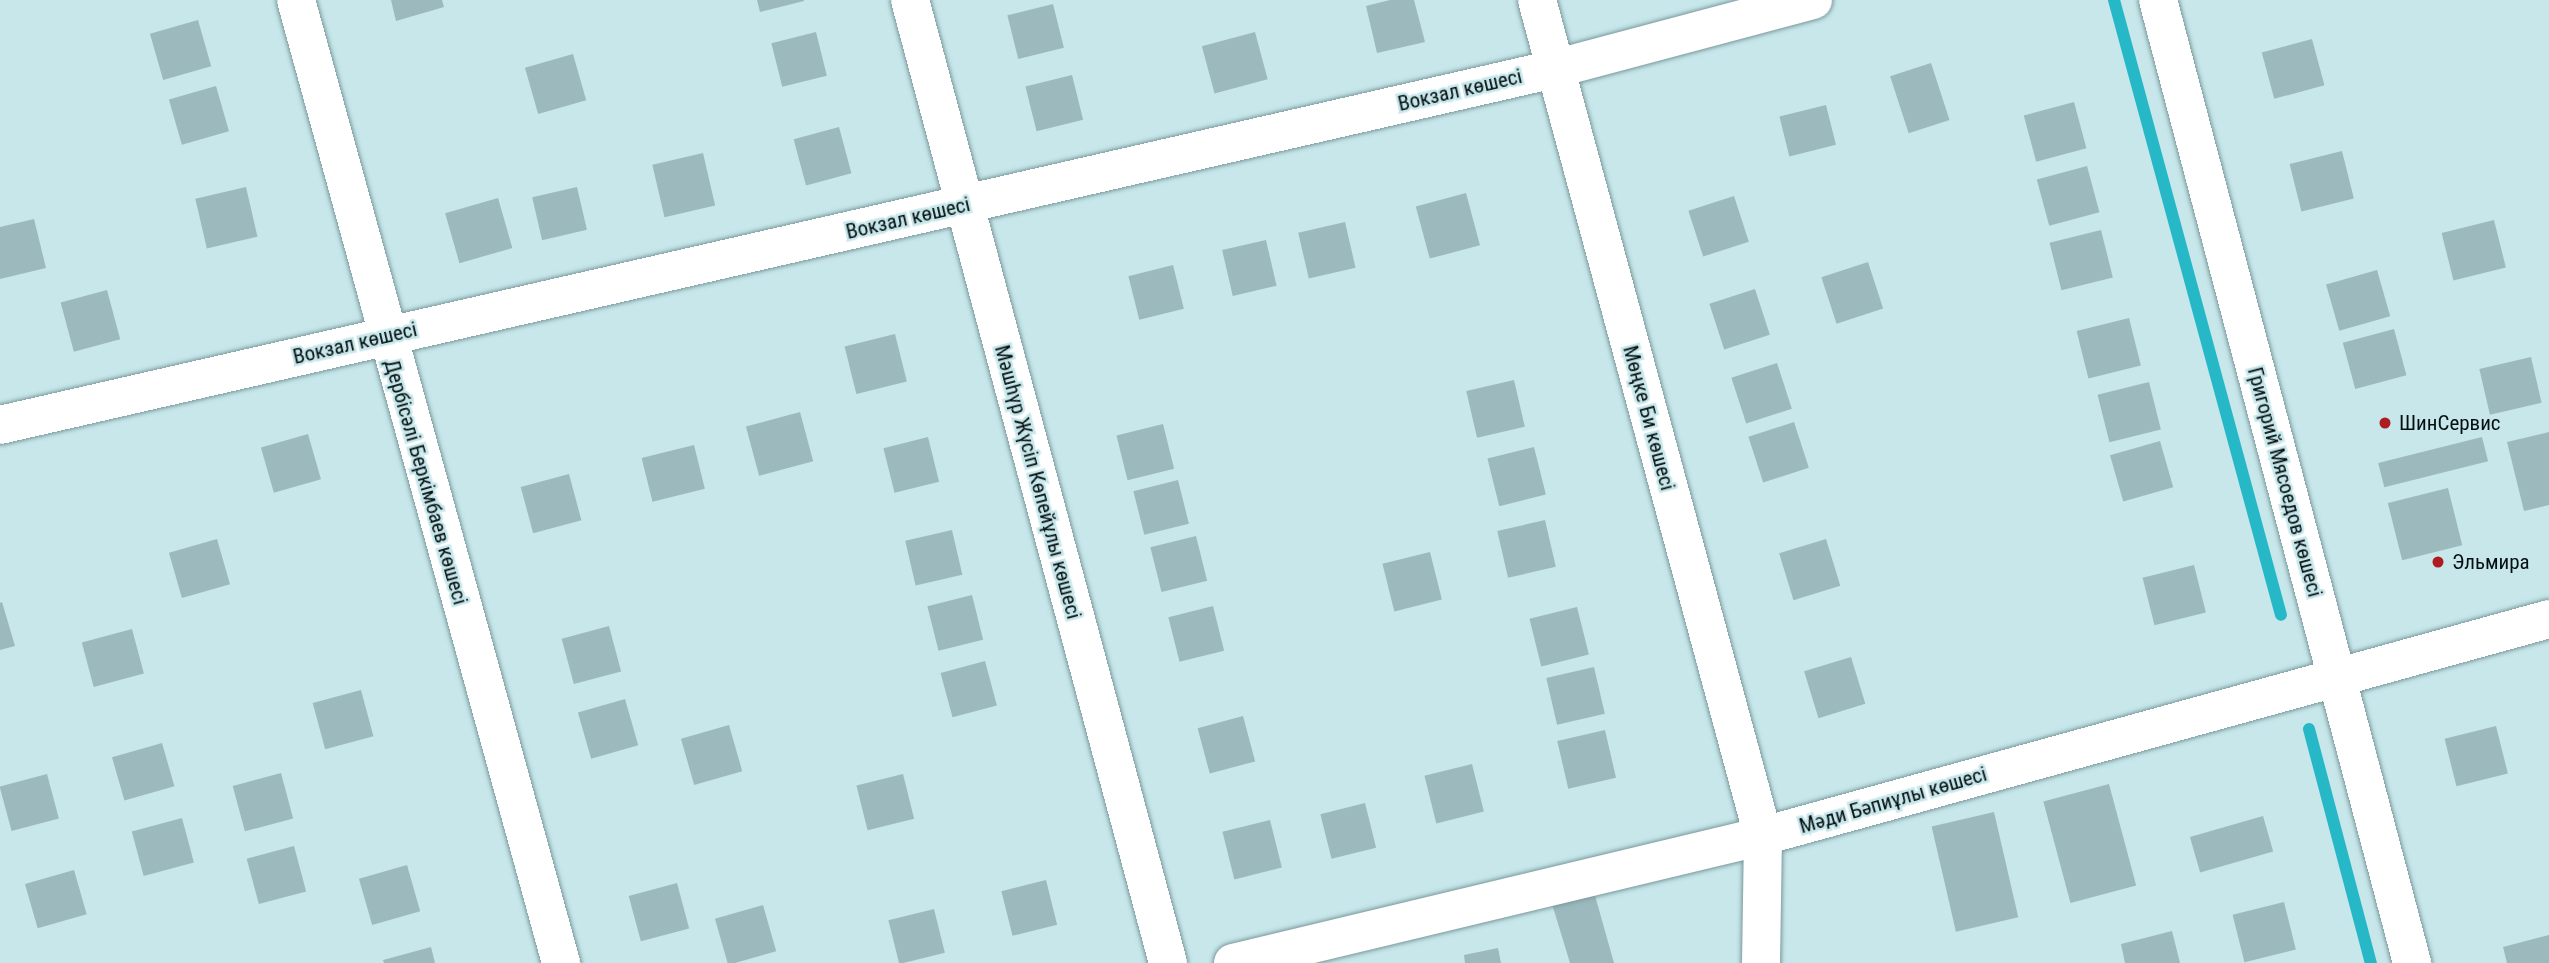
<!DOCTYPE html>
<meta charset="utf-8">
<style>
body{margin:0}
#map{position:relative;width:2549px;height:963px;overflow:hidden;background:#c7e7eb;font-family:"Roboto Condensed",sans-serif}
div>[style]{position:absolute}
.stream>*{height:12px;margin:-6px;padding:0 6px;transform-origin:6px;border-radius:6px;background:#27b8c8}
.building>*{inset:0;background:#9cbabe;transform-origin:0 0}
.roads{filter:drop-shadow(0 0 2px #7b999c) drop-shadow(0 0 2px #7b999c)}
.minor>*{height:38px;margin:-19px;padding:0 19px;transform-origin:19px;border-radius:19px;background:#fff}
.secondary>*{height:38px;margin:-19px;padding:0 19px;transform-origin:19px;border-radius:19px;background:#fff}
.dots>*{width:19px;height:19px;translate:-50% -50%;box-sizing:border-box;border:4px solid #c7e7eb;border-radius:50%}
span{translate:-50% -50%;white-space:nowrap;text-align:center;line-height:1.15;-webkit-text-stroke:5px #c7e7eb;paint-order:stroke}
.street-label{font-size:21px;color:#050f10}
.poi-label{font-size:21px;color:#050f10}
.left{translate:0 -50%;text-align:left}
</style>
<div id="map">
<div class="stream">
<i style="left:2114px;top:0;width:637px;rotate:74.81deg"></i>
<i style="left:2309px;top:729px;width:242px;rotate:75.2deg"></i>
</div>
<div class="building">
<i style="clip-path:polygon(391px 0,442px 0,444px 7px,396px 21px)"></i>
<i style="clip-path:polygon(757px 0,804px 0,804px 1px,760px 12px)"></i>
<i style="clip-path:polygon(1390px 0,1414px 0,1425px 42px,1377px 53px,1366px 6px)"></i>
<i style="left:1053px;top:4px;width:45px;height:47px;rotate:76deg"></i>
<i style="left:198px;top:20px;width:48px;height:50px;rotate:74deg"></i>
<i style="left:816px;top:32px;width:45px;height:46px;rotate:76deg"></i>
<i style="left:1255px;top:32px;width:49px;height:55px;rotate:75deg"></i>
<i style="left:2312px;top:39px;width:48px;height:52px;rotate:75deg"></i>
<i style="left:573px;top:54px;width:48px;height:50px;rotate:74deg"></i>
<i style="left:1931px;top:63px;width:60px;height:43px;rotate:72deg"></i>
<i style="left:1072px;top:75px;width:46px;height:48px;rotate:76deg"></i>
<i style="left:216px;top:86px;width:47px;height:49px;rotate:74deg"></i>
<i style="left:2074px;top:102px;width:48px;height:52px;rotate:75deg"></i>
<i style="left:1826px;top:105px;width:41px;height:48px;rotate:76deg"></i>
<i style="left:839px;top:127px;width:48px;height:47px;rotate:75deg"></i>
<i style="left:2342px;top:151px;width:49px;height:54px;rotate:76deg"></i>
<i style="left:703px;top:153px;width:54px;height:52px;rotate:77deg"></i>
<i style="left:2087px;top:166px;width:48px;height:52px;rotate:75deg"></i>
<i style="left:246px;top:187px;width:51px;height:52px;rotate:77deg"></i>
<i style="left:577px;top:187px;width:44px;height:46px;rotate:77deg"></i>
<i style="left:1466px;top:193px;width:54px;height:52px;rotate:75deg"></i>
<i style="left:1734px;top:196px;width:48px;height:48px;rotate:72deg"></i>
<i style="left:498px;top:198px;width:52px;height:55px;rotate:74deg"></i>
<i style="clip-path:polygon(34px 219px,46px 268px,0 279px,0 227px)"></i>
<i style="left:2494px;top:220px;width:49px;height:54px;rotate:76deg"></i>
<i style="left:1345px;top:222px;width:47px;height:48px;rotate:77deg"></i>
<i style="left:2101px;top:230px;width:49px;height:53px;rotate:76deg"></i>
<i style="left:1266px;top:240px;width:47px;height:45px;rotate:77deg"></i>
<i style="left:1868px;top:262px;width:49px;height:49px;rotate:72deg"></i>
<i style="left:1173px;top:265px;width:45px;height:46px;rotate:76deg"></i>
<i style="left:2377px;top:270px;width:48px;height:53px;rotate:74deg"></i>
<i style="left:1755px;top:289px;width:48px;height:48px;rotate:72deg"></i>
<i style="left:107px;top:290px;width:51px;height:48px;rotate:75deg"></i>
<i style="left:2129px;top:318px;width:49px;height:54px;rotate:76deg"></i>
<i style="left:2394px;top:329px;width:48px;height:53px;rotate:75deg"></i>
<i style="left:895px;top:334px;width:49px;height:52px;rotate:76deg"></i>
<i style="left:2531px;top:357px;width:47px;height:53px;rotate:77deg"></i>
<i style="left:1777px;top:363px;width:48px;height:48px;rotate:72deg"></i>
<i style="left:1514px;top:380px;width:48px;height:49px;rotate:77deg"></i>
<i style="left:2149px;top:382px;width:49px;height:53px;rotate:76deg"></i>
<i style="left:800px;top:412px;width:51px;height:56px;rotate:75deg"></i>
<i style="left:1794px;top:422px;width:48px;height:48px;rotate:72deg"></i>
<i style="left:1163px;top:424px;width:46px;height:48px;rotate:76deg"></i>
<i style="clip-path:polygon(2549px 432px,2549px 505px,2524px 511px,2507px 442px)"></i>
<i style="left:308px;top:434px;width:47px;height:49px;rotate:74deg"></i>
<i style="left:928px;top:437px;width:46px;height:46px;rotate:76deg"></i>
<i style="left:2482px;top:437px;width:25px;height:107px;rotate:76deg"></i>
<i style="left:2160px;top:441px;width:48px;height:52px;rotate:74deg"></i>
<i style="left:694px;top:445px;width:45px;height:54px;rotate:76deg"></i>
<i style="left:1534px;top:447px;width:49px;height:48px;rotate:76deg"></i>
<i style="left:569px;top:474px;width:48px;height:50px;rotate:75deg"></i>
<i style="left:1178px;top:480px;width:45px;height:46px;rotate:76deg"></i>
<i style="left:2448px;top:488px;width:59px;height:62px;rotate:76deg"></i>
<i style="left:1545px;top:520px;width:48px;height:49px;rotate:77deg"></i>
<i style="left:952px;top:530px;width:46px;height:48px;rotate:77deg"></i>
<i style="left:1196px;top:536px;width:46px;height:47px;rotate:76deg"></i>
<i style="left:217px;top:539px;width:47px;height:50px;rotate:74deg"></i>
<i style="left:1826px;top:539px;width:49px;height:49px;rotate:73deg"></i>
<i style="left:1430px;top:552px;width:49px;height:49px;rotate:76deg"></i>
<i style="left:2194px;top:565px;width:49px;height:53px;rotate:76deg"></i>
<i style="left:972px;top:595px;width:46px;height:46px;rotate:76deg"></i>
<i style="clip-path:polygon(2px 602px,15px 646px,0 650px,0 603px)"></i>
<i style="left:1213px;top:606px;width:46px;height:46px;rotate:76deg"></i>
<i style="left:1577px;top:607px;width:49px;height:49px;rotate:76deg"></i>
<i style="left:609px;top:626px;width:47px;height:49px;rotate:75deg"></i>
<i style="left:132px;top:629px;width:46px;height:52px;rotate:75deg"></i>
<i style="left:1851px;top:657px;width:49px;height:49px;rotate:73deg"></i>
<i style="left:985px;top:661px;width:46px;height:46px;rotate:75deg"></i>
<i style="left:1594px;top:667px;width:48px;height:49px;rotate:77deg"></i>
<i style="left:361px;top:690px;width:48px;height:50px;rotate:75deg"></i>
<i style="left:625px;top:699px;width:48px;height:49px;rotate:74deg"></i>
<i style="left:1243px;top:716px;width:47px;height:47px;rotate:75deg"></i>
<i style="left:729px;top:725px;width:48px;height:50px;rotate:74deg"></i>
<i style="left:2496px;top:726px;width:49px;height:53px;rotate:76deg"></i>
<i style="left:1605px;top:730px;width:49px;height:49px;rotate:77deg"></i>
<i style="left:162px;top:743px;width:45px;height:52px;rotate:74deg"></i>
<i style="left:1472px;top:764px;width:49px;height:49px;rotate:76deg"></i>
<i style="left:281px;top:773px;width:47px;height:50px;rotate:75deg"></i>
<i style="left:47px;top:774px;width:46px;height:49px;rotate:75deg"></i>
<i style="left:903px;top:774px;width:46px;height:48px;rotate:76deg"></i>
<i style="left:2109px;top:784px;width:105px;height:68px;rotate:75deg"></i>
<i style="left:1365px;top:803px;width:46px;height:46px;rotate:76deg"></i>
<i style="left:1994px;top:812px;width:108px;height:64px;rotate:77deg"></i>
<i style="left:2263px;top:816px;width:37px;height:76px;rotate:74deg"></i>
<i style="left:182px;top:818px;width:46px;height:52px;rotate:75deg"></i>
<i style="left:1270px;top:820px;width:49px;height:49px;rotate:76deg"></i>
<i style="left:294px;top:846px;width:47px;height:49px;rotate:75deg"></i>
<i style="left:407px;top:865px;width:48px;height:50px;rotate:74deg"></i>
<i style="left:74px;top:870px;width:46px;height:51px;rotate:74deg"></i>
<i style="left:1046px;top:880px;width:46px;height:46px;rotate:76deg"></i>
<i style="left:677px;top:883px;width:47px;height:50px;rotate:75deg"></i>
<i style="clip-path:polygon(1594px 892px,1614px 963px,1570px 963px,1552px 904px)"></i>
<i style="left:2284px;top:902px;width:49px;height:53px;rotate:76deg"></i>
<i style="left:763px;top:905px;width:48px;height:50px;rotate:74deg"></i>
<i style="left:934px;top:909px;width:45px;height:47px;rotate:76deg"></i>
<i style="clip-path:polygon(2172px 931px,2180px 963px,2125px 963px,2121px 944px)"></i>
<i style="clip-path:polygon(2549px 935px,2549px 963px,2507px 963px,2503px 947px)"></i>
<i style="clip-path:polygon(431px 947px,435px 963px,384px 963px,383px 960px)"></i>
<i style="clip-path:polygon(1498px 948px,1501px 963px,1465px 963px,1464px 955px)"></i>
</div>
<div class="roads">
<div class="minor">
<i style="left:296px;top:0;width:999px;rotate:74.61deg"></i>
<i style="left:910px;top:0;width:997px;rotate:75deg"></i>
<i style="left:1537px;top:0;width:866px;rotate:74.87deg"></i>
<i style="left:1763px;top:836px;width:127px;rotate:90.9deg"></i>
<i style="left:0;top:425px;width:1594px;rotate:-12.9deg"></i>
<i style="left:1554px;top:69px;width:268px;rotate:-14.9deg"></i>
<i style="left:1233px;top:963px;width:545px;rotate:-13.48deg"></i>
<i style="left:1763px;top:836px;width:815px;rotate:-15.43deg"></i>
</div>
<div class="secondary">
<i style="left:2158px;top:0;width:996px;rotate:75.22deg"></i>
</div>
</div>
<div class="dots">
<i style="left:2385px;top:423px;background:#ae1c20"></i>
<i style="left:2438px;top:562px;background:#ae1c20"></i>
</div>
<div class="street-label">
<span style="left:1460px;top:90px;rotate:-13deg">Вокзал көшесі</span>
<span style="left:908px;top:218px;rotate:-13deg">Вокзал көшесі</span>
<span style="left:355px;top:343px;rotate:-13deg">Вокзал көшесі</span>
<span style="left:1649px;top:418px;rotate:75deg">Мөңке Би көшесі</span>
<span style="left:426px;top:482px;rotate:74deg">Дербісәлі Беркімбаев көшесі</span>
<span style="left:1038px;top:482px;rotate:75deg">Мәшһүр Жүсіп Көпейұлы көшесі</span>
<span style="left:2285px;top:482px;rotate:75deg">Григорий Мясоедов көшесі</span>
<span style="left:1893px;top:800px;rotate:-16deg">Мәди Бәпиұлы көшесі</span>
</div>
<div class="poi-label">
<span class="left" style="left:2399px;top:423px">ШинСервис</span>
<span class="left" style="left:2452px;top:562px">Эльмира</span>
</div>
</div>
